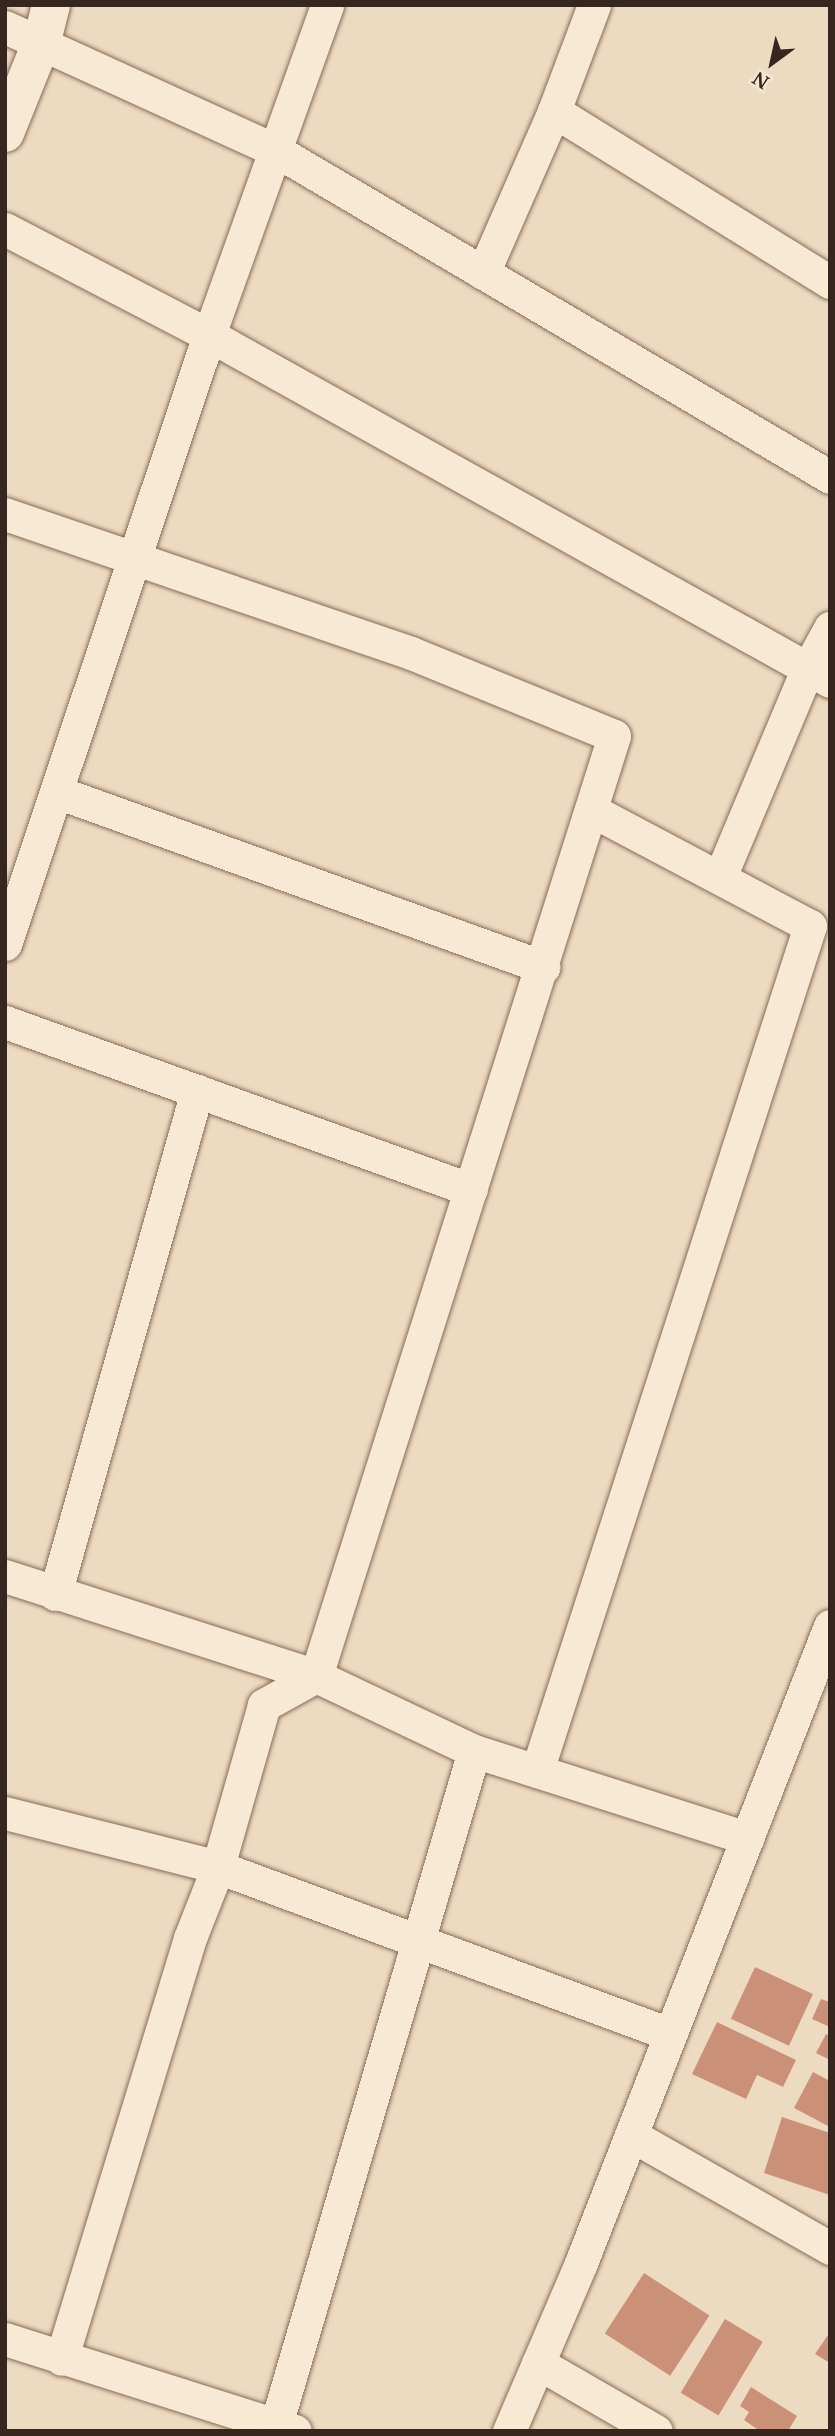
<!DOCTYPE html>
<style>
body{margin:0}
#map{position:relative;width:835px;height:2436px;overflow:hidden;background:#eddbc1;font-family:"Noto Serif",serif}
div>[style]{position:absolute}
.building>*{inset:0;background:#cb9078;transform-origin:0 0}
.roads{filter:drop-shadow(0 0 2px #876c59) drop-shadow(0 0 2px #876c59)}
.street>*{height:33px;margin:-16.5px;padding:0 16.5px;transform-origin:16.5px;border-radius:16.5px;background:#f8e9d4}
.secondary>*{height:38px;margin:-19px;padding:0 19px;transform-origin:19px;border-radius:19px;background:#f8e9d4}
span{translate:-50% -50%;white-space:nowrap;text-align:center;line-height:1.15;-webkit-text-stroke:6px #f5e6d1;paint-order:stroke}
.frame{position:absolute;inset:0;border:7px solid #36261d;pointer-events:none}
.north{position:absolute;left:737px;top:28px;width:70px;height:70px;-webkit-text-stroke:5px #f5e6d1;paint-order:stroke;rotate:213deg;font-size:19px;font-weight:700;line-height:28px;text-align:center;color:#36261d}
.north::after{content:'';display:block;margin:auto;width:24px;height:32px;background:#36261d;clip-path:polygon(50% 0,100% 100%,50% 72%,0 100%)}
</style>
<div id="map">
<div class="building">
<i style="left:755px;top:1967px;width:64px;height:57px;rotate:25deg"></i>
<i style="clip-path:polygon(821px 1999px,830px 2002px,830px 2027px,812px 2019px)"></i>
<i style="clip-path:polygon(717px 2022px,796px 2060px,783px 2087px,757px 2075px,746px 2099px,692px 2074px)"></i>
<i style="clip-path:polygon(826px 2034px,830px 2036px,830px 2060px,816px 2053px)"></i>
<i style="clip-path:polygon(813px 2072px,830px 2081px,830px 2127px,794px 2108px)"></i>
<i style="clip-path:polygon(782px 2117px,830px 2133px,830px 2195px,764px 2173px)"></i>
<i style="left:644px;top:2273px;width:78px;height:72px;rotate:33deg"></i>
<i style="left:725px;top:2319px;width:44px;height:86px;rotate:31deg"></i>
<i style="clip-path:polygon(830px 2332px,830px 2363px,815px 2354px)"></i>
<i style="clip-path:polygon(751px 2387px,797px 2416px,788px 2431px,760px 2431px,744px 2420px,749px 2412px,740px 2406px)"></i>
</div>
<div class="roads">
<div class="street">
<i style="left:5px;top:27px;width:297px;rotate:24.5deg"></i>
<i style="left:275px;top:150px;width:644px;rotate:30.51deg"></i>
<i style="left:554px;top:111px;width:113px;rotate:-69.3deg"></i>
<i style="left:5px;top:229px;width:230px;rotate:27.5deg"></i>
<i style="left:209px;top:335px;width:711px;rotate:29.13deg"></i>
<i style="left:483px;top:273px;width:177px;rotate:-66.3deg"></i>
<i style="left:554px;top:111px;width:325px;rotate:31.8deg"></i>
<i style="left:5px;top:514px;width:429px;rotate:18.9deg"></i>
<i style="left:411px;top:653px;width:219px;rotate:22.2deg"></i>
<i style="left:614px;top:736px;width:986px;rotate:107.59deg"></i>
<i style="left:316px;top:1676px;width:60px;rotate:150.9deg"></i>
<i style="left:264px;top:1705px;width:168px;rotate:105.9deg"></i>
<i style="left:218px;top:1867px;width:76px;rotate:111.5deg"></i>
<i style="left:190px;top:1938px;width:440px;rotate:107deg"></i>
<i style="left:57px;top:792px;width:517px;rotate:19.8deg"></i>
<i style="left:720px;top:877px;width:227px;rotate:-67.2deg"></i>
<i style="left:808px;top:668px;width:46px;rotate:-61.2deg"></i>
<i style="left:5px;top:944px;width:642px;rotate:-71.48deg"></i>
<i style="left:209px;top:335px;width:350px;rotate:-70.3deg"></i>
<i style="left:5px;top:1022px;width:495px;rotate:19.8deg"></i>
<i style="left:5px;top:1576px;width:327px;rotate:17.8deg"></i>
<i style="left:316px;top:1676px;width:175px;rotate:25.4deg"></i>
<i style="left:474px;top:1751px;width:287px;rotate:17.7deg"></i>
<i style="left:55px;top:1594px;width:523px;rotate:-74.24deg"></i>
<i style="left:537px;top:1771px;width:888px;rotate:-72.1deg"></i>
<i style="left:810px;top:926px;width:248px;rotate:-152.1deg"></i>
<i style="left:5px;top:1813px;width:220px;rotate:14.2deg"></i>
<i style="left:218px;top:1867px;width:482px;rotate:20.3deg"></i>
<i style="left:631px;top:2135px;width:229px;rotate:29.6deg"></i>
<i style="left:5px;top:2339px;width:304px;rotate:17.6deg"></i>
<i style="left:538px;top:2363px;width:136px;rotate:30deg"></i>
<i style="left:276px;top:2425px;width:702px;rotate:-73.63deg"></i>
<i style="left:509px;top:2431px;width:183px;rotate:-66.8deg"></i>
<i style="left:581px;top:2263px;width:684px;rotate:-68.65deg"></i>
</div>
<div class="secondary">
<i style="left:5px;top:133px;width:99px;rotate:-68.1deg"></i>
<i style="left:42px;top:41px;width:37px;rotate:-76deg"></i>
</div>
</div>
<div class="frame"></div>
<div class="north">N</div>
</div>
